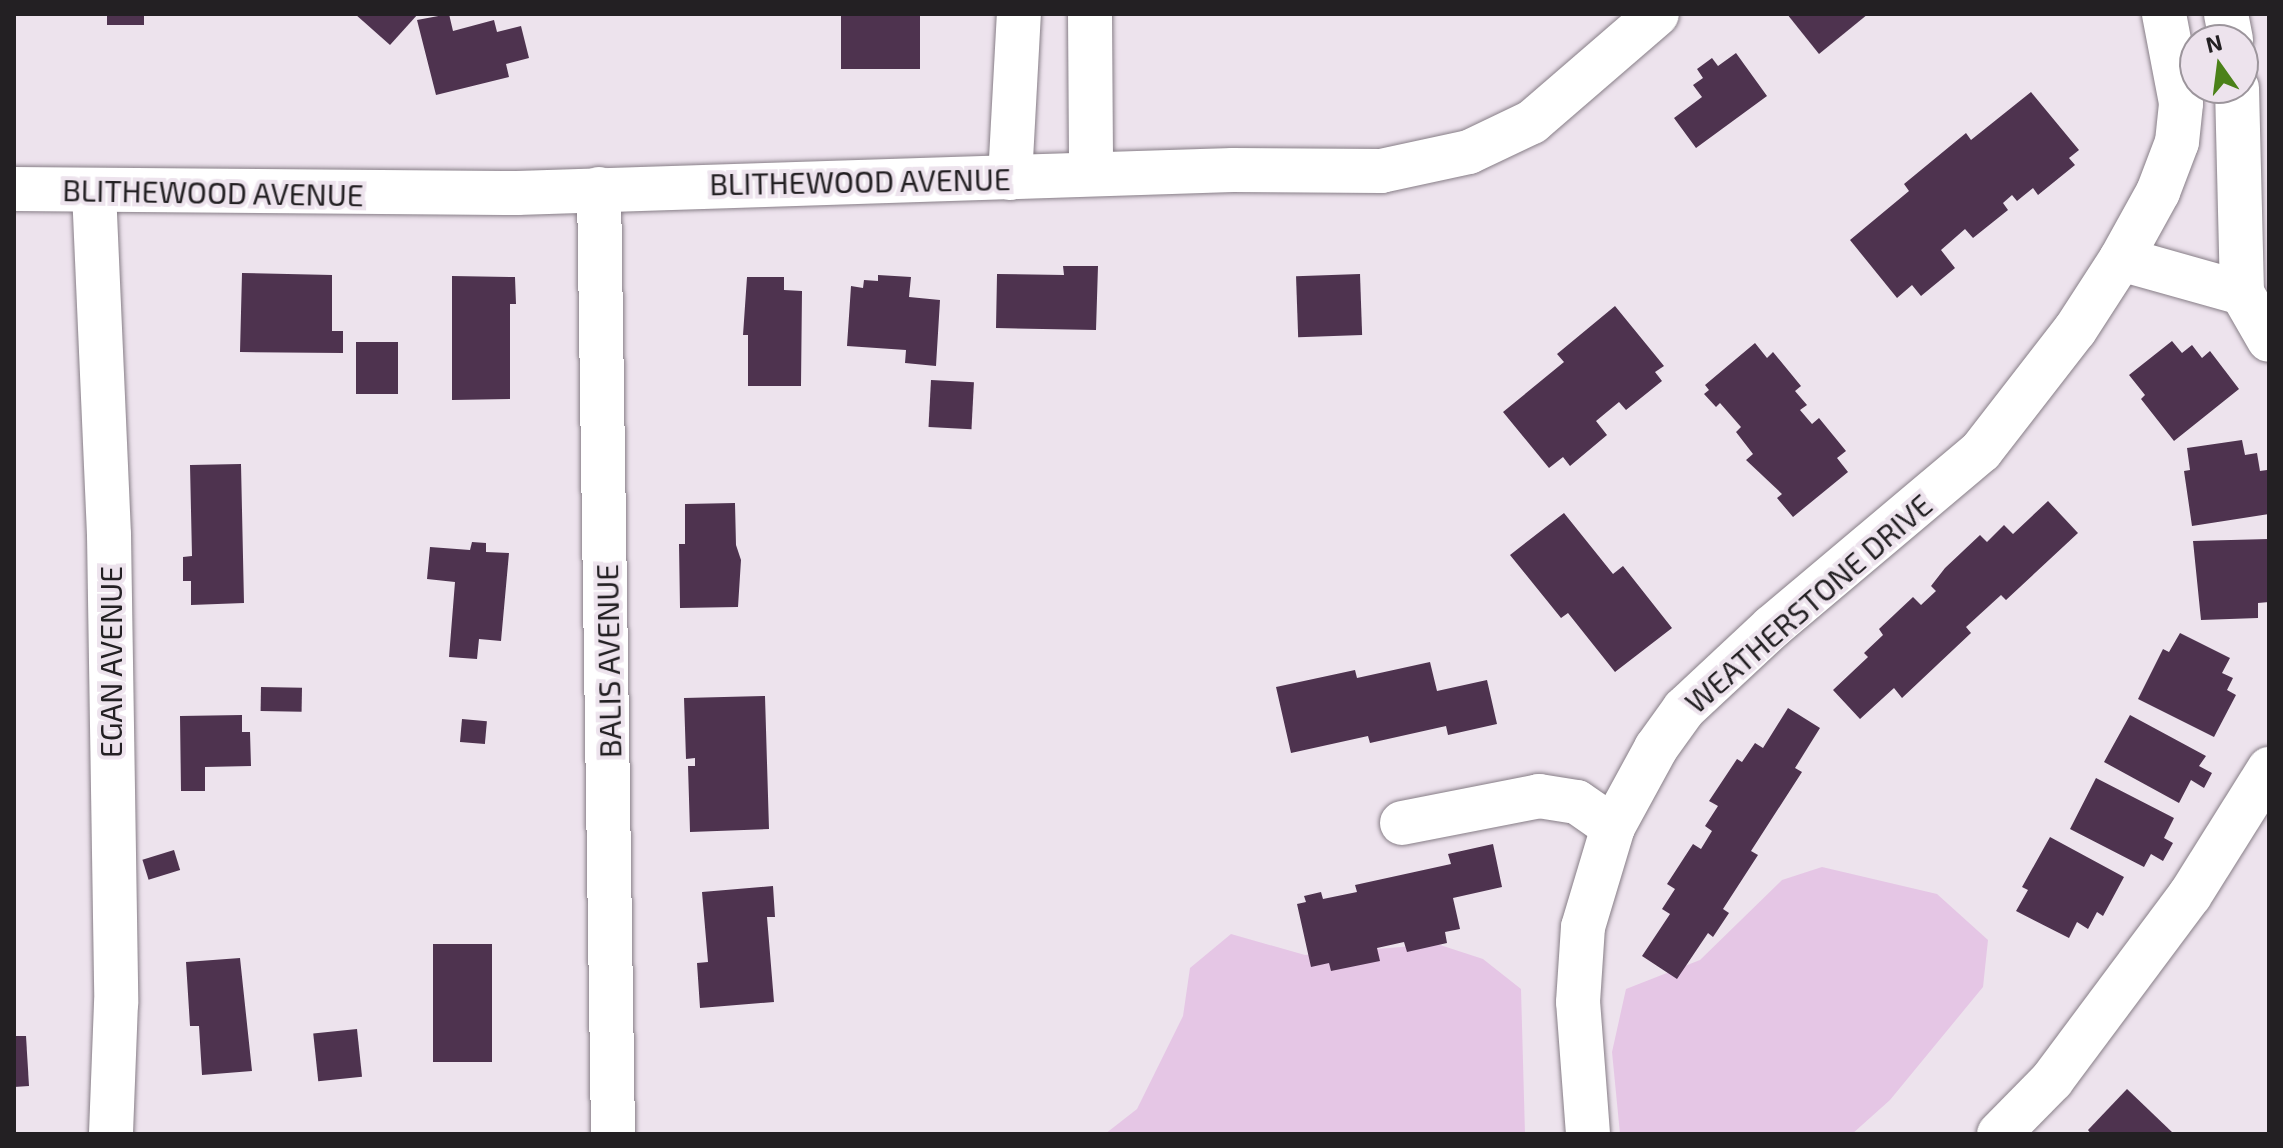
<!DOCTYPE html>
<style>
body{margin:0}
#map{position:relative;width:2283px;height:1148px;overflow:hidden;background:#ede3ed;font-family:"Exo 2",sans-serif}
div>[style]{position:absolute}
.green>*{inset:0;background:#e5c6e5}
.building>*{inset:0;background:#4e334f;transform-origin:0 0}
.roads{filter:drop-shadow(0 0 2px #877e87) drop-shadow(0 0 2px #877e87)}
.minor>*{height:44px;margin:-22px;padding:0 22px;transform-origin:22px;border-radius:22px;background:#fff}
span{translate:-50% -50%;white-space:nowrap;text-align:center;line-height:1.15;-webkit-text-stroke:8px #ede3ed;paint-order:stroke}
.street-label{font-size:30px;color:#232023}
.frame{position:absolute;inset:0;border:16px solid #232023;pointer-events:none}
.north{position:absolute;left:2179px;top:24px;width:80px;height:80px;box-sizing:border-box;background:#ede3ed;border:2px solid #9c959c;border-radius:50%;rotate:346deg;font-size:22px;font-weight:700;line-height:32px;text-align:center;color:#232023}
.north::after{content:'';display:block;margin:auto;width:28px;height:36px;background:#4b8119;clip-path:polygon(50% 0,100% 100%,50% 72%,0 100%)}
</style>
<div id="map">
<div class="green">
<i style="clip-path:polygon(1822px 867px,1937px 894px,1988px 940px,1983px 987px,1890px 1100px,1852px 1134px,1620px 1134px,1612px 1052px,1626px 989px,1700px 960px,1782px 880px)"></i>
<i style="clip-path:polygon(1231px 934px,1305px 955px,1437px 944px,1483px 959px,1521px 989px,1525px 1134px,1105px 1134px,1137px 1109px,1183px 1016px,1190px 968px)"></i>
</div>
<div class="building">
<i style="left:107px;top:14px;width:37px;height:11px"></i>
<i style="clip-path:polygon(355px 14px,418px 14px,390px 45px)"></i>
<i style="clip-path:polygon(449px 14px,453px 31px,494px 20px,497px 32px,521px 26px,529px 58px,506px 64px,509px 77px,436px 95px,417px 20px)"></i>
<i style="left:841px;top:14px;width:79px;height:55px"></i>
<i style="clip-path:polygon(1787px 14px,1868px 14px,1819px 54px)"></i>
<i style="clip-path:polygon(1736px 53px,1767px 96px,1696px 148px,1674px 118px,1702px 97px,1693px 85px,1703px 78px,1697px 69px,1712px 58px,1718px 66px)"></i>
<i style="clip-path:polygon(2031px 92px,2079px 150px,2069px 158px,2075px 165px,2038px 195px,2033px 188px,2017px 201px,2012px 195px,2003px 203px,2008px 210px,1973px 238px,1965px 229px,1941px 250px,1955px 268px,1921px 296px,1912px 285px,1897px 298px,1850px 240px,1909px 191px,1904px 184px,1966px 133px,1971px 140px)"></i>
<i style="clip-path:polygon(1063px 266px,1098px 266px,1096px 330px,996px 328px,997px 274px,1064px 275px)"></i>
<i style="clip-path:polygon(242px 273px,332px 275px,332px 331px,343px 331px,343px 353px,240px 352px)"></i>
<i style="left:1360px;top:274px;width:61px;height:64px;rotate:88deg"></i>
<i style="clip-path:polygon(878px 275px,911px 277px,909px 297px,940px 300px,936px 366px,905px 363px,906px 350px,847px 346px,851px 286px,863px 288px,864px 280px,878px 281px)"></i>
<i style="clip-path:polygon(452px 276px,515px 277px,516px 304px,510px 304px,510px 399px,452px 400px)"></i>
<i style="clip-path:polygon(747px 277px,784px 277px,784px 290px,802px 291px,801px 386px,748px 386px,748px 335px,743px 335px)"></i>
<i style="clip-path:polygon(1615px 306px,1664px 366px,1655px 372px,1662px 381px,1626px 410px,1619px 402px,1596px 421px,1607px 435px,1570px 466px,1563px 457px,1549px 468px,1503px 412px,1564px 362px,1557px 354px)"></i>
<i style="clip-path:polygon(2172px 341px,2182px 353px,2192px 345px,2202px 358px,2210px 351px,2239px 389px,2174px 441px,2141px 399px,2145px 395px,2129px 375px)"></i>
<i style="left:356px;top:342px;width:42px;height:52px"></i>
<i style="clip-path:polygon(1755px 343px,1767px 358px,1773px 352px,1801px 386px,1795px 391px,1807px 405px,1800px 410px,1812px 424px,1819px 418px,1846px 451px,1837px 458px,1848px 472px,1793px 517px,1777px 498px,1782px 494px,1746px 460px,1753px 454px,1736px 432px,1741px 427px,1720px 403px,1716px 407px,1704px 394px,1709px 390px,1705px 385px)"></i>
<i style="left:931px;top:380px;width:43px;height:47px;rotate:3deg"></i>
<i style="clip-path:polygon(2242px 440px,2245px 455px,2257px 453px,2260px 471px,2267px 470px,2269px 514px,2192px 526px,2184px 471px,2190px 470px,2187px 448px)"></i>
<i style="clip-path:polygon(241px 464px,244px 603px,191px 605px,191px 581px,183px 581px,183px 557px,192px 556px,190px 465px)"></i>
<i style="clip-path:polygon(2048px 501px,2078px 533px,2006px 600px,2001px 595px,1966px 627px,1971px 633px,1902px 698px,1894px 688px,1860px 719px,1833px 690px,1868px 657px,1864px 653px,1883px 635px,1879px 629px,1913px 597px,1921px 605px,1936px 591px,1931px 586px,1945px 568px,1980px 535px,1987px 542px,2004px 525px,2013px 534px)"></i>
<i style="clip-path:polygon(735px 503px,736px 545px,741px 560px,738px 607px,680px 608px,679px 544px,685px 544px,685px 504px)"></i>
<i style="clip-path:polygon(1564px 513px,1613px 574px,1623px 566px,1672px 628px,1615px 672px,1568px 613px,1561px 618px,1510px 555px)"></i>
<i style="clip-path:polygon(2269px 539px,2269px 602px,2258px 603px,2258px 618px,2201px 620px,2193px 541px)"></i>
<i style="clip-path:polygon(472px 542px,486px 543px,486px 552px,509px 553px,501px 641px,479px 639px,477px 659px,449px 657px,455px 582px,427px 579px,430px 547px,470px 550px)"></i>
<i style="clip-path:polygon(2180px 633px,2230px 658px,2222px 673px,2233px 678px,2227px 690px,2236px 695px,2214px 737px,2138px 699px,2163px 649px,2169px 652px)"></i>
<i style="clip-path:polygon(1430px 662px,1437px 691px,1487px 680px,1497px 724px,1448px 735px,1446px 726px,1370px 743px,1368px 736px,1291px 753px,1276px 687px,1355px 670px,1357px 678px)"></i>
<i style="left:261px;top:687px;width:41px;height:24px;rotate:1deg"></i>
<i style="clip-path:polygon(765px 696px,769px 829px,690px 832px,688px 766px,695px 766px,695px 758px,686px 759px,684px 698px)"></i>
<i style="clip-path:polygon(1788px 708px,1820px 728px,1795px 768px,1802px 772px,1751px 851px,1758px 855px,1723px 909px,1729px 913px,1713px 937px,1708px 933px,1677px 979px,1642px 956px,1670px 914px,1662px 909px,1675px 889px,1667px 884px,1693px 844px,1701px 849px,1712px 831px,1705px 826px,1718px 806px,1709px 801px,1737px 759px,1742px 762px,1755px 743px,1763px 748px)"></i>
<i style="clip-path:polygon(242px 715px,242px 732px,250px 732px,251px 766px,205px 767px,205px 791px,181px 791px,180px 716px)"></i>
<i style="clip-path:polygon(2130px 715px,2206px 756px,2199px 766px,2212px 773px,2204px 788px,2191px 780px,2179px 803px,2104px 762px)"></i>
<i style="left:462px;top:719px;width:25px;height:23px;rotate:5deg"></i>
<i style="clip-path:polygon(2096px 778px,2174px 818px,2164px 838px,2173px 843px,2163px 861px,2151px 854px,2144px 867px,2070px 829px)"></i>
<i style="clip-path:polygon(2050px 837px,2124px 877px,2103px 916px,2097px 912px,2088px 929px,2077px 922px,2069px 938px,2016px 911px,2028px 890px,2022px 887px)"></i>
<i style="clip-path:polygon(1493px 844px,1502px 887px,1453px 898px,1460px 929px,1445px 932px,1447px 943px,1407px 952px,1404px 942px,1377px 948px,1380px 961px,1331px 971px,1329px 963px,1311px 967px,1297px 904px,1306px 902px,1304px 896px,1321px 892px,1323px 899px,1357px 892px,1355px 885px,1451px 864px,1448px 854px)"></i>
<i style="left:174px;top:850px;width:21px;height:33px;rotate:73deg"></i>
<i style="clip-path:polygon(773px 886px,775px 917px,767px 917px,774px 1002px,700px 1008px,697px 963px,708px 962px,702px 892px)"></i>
<i style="left:492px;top:944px;width:118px;height:59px;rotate:90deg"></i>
<i style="clip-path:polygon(240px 958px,252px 1071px,202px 1075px,199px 1026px,190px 1026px,186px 962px)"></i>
<i style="left:357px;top:1029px;width:48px;height:44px;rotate:84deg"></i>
<i style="clip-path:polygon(14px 1036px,26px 1036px,29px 1086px,14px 1087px)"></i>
<i style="clip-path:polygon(2127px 1089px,2174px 1134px,2091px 1134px,2088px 1130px)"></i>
</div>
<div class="roads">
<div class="minor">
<i style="left:1090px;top:14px;width:160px;rotate:89.6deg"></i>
<i style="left:2226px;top:14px;width:26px;rotate:79deg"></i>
<i style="left:2237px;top:88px;width:205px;rotate:88.6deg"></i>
<i style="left:1010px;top:178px;width:164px;rotate:-86.9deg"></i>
<i style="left:14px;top:189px;width:503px;rotate:0.46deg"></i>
<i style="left:517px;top:193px;width:716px;rotate:-1.84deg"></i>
<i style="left:1233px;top:170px;width:148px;rotate:0.4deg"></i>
<i style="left:1381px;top:171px;width:90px;rotate:-12.2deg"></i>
<i style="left:1469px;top:152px;width:70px;rotate:-25.5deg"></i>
<i style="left:1532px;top:122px;width:165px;rotate:-40.8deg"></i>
<i style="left:599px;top:189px;width:945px;rotate:89.15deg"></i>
<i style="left:94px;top:191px;width:344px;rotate:87.5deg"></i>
<i style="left:109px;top:535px;width:468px;rotate:89.1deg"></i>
<i style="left:116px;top:1003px;width:131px;rotate:92.2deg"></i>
<i style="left:2121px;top:259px;width:77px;rotate:-61.1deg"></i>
<i style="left:2158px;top:192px;width:53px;rotate:-69.2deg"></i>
<i style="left:2177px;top:142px;width:39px;rotate:-84deg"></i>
<i style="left:2181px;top:103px;width:91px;rotate:-100.8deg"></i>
<i style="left:1402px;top:823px;width:140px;rotate:-11.1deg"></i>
<i style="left:1539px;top:796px;width:38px;rotate:9deg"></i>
<i style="left:1577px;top:802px;width:44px;rotate:34.8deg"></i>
<i style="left:1588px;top:1134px;width:132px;rotate:-94.3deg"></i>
<i style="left:1578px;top:1002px;width:75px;rotate:-86.2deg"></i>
<i style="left:1583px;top:927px;width:104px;rotate:-73.3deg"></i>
<i style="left:1613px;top:827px;width:90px;rotate:-61.4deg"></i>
<i style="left:1656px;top:748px;width:48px;rotate:-54.3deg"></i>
<i style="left:1684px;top:709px;width:120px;rotate:-43deg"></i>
<i style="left:1772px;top:627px;width:273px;rotate:-40.1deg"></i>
<i style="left:1981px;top:451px;width:153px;rotate:-52.2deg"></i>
<i style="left:2075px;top:330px;width:85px;rotate:-57.1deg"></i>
<i style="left:2121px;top:259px;width:126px;rotate:15.7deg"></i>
<i style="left:2242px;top:293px;width:54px;rotate:60.1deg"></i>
<i style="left:1999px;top:1134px;width:76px;rotate:-45.5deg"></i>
<i style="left:2052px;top:1080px;width:231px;rotate:-53.3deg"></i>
<i style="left:2190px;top:895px;width:149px;rotate:-57.9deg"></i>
</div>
</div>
<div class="street-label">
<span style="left:860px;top:181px;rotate:-1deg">BLITHEWOOD AVENUE</span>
<span style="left:213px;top:192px;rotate:1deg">BLITHEWOOD AVENUE</span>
<span style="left:1808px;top:603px;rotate:-41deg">WEATHERSTONE DRIVE</span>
<span style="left:608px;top:661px;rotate:-91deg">BALIS AVENUE</span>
<span style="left:110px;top:662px;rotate:-90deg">EGAN AVENUE</span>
</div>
<div class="frame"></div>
<div class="north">N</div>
</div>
